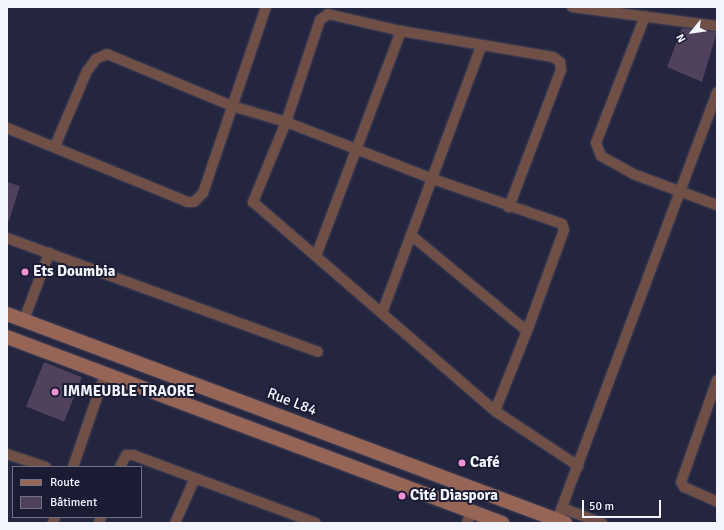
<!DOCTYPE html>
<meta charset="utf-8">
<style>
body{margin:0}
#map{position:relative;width:724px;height:530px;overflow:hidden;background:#24253f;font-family:Signika,sans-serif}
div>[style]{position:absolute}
.building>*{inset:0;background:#50415c;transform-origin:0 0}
.roads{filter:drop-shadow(0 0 1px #41425a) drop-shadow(0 0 1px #41425a)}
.minor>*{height:10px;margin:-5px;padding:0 5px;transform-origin:5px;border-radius:5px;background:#705046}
.secondary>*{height:14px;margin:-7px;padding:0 7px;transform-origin:7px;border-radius:7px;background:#976556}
.dots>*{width:11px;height:11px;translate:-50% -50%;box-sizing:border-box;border:2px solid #1b1b34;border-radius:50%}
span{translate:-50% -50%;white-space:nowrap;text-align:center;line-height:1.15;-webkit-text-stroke:4px #1b1b34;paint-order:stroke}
.poi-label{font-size:15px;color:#f2f4fe;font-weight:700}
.left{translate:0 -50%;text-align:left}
.street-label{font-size:15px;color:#f2f4fe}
.frame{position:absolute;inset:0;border:8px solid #f2f4fe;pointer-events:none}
.legend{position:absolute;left:12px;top:466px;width:130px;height:52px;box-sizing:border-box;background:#1b1b34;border:1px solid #717285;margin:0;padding:5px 7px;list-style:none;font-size:12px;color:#f2f4fe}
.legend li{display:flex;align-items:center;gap:8px;height:20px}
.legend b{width:20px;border:1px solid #717285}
.north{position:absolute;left:672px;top:12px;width:40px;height:40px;-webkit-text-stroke:3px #1b1b34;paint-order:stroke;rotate:241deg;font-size:11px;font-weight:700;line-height:16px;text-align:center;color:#f2f4fe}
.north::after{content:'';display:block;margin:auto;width:14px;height:18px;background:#f2f4fe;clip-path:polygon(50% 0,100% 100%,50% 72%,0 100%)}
.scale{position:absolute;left:582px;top:500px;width:79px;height:18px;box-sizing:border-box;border:2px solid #f2f4fe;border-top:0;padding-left:5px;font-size:12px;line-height:14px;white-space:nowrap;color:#f2f4fe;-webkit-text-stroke:3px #1b1b34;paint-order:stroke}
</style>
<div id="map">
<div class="building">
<i style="clip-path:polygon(682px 28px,717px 32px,702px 82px,667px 67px)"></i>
<i style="clip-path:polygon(7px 182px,20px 186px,9px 221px,7px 221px)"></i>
<i style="left:44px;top:362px;width:41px;height:48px;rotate:22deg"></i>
</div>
<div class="roads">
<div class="minor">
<i style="left:572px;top:7px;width:146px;rotate:7.5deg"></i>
<i style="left:645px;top:16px;width:136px;rotate:111.1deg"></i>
<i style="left:596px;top:143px;width:14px;rotate:69deg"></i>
<i style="left:601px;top:156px;width:37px;rotate:29deg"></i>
<i style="left:633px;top:174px;width:90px;rotate:20.3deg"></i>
<i style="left:401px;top:31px;width:154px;rotate:9.7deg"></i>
<i style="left:553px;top:57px;width:9px;rotate:36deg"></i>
<i style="left:560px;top:62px;width:8px;rotate:83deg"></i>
<i style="left:561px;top:70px;width:147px;rotate:110.8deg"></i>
<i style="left:7px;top:128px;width:195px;rotate:22.3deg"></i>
<i style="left:187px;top:202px;width:7px"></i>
<i style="left:194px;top:202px;width:13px;rotate:-45deg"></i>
<i style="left:203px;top:193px;width:196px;rotate:-71.3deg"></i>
<i style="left:55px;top:146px;width:82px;rotate:-66.9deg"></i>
<i style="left:87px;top:71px;width:15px;rotate:-53deg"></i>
<i style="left:96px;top:59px;width:12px;rotate:-24deg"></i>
<i style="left:107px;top:54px;width:135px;rotate:22.6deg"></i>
<i style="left:232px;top:106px;width:56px;rotate:16.5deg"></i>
<i style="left:286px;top:122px;width:158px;rotate:21.2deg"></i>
<i style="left:433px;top:179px;width:137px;rotate:19.2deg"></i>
<i style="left:562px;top:224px;width:6px;rotate:72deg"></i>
<i style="left:564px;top:230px;width:108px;rotate:110.1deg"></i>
<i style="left:527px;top:331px;width:86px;rotate:111.8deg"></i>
<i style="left:412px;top:236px;width:149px;rotate:39.6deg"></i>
<i style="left:7px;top:238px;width:331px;rotate:20.1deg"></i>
<i style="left:316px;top:256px;width:241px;rotate:-69.3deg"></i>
<i style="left:401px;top:31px;width:75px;rotate:-166.9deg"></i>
<i style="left:328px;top:14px;width:10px;rotate:143deg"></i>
<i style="left:320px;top:20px;width:108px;rotate:108.4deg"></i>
<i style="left:286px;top:122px;width:87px;rotate:112.4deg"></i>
<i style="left:253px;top:202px;width:320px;rotate:40.8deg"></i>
<i style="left:495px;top:411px;width:100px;rotate:33.5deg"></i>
<i style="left:382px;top:313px;width:284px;rotate:-69.6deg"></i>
<i style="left:24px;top:320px;width:72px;rotate:-69.5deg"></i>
<i style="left:717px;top:380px;width:108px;rotate:109.4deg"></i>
<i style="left:681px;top:482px;width:6px;rotate:59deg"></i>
<i style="left:684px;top:487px;width:36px;rotate:24deg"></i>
<i style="left:7px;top:454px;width:41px;rotate:18.4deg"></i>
<i style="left:73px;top:467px;width:98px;rotate:-71deg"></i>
<i style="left:120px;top:467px;width:13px;rotate:-63deg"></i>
<i style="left:126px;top:455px;width:7px"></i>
<i style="left:133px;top:455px;width:195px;rotate:20.4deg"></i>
<i style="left:562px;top:508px;width:43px;rotate:20.6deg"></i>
<i style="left:53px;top:523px;width:6px;rotate:-72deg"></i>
<i style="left:99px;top:523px;width:6px;rotate:-72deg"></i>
<i style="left:175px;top:523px;width:49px;rotate:-66deg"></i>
<i style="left:467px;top:523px;width:12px;rotate:-70deg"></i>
<i style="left:556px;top:523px;width:460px;rotate:-69.5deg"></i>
</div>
<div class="secondary">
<i style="left:7px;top:314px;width:596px;rotate:20.53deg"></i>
<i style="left:7px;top:337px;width:529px;rotate:20.59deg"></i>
</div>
</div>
<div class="dots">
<i style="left:25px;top:272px;background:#f391d6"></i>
<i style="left:55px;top:392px;background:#f391d6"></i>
<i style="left:462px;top:463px;background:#f391d6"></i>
<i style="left:402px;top:496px;background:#f391d6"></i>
</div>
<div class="poi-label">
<span class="left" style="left:33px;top:272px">Ets Doumbia</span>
<span class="left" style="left:63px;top:392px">IMMEUBLE TRAORE</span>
<span class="left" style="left:470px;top:463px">Café</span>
<span class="left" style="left:410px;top:496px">Cité Diaspora</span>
</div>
<div class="street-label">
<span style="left:292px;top:402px;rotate:21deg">Rue L84</span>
</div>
<div class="frame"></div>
<ul class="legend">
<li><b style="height:5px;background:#976556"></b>Route</li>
<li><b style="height:11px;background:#50415c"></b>Bâtiment</li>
</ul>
<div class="north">N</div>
<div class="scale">50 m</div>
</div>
